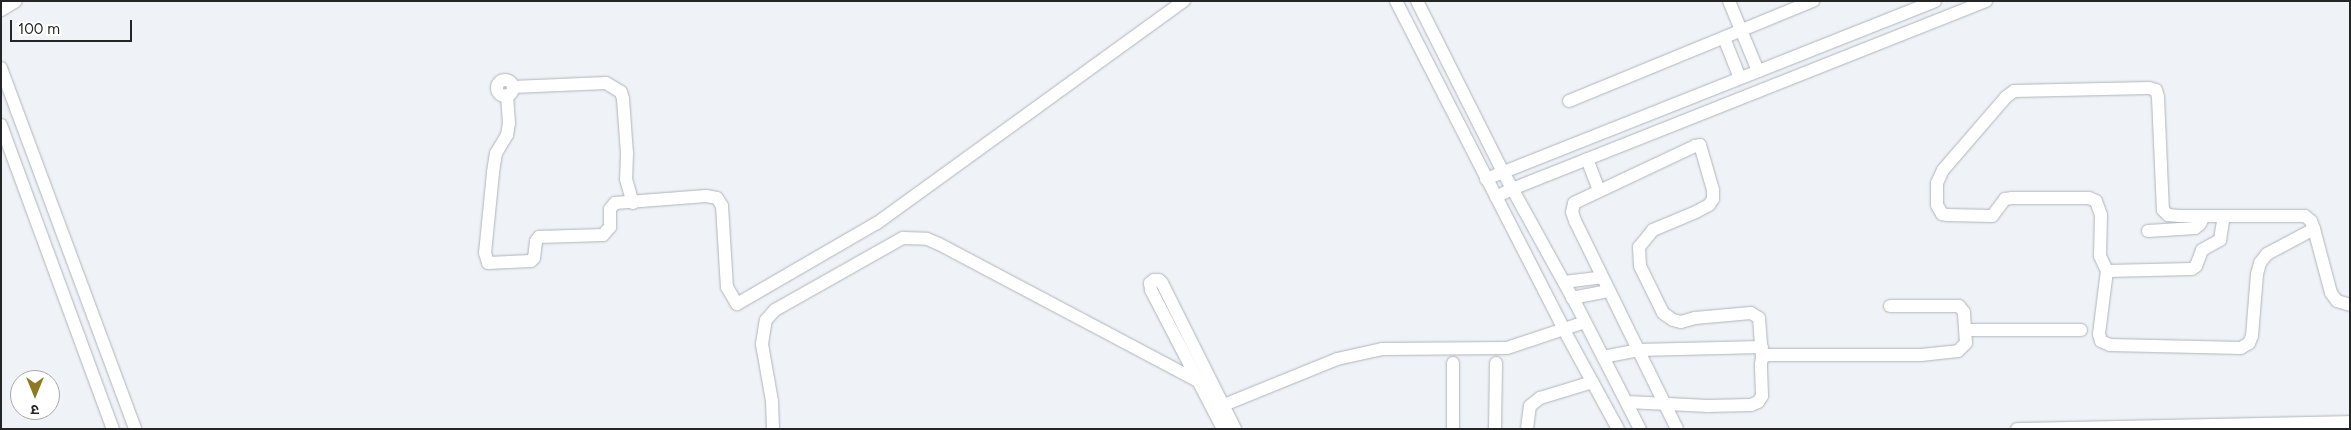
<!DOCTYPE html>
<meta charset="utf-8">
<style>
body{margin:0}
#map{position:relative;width:2351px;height:430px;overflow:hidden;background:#eff3f8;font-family:Figtree,"Noto Sans Devanagari",sans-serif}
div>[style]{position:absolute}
.roads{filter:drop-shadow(0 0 1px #b0b4b9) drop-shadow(0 0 1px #b0b4b9)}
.minor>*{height:12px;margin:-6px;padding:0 6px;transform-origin:6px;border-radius:6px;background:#fff}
.minor>.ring{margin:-6px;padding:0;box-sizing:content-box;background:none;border:12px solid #fff;border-radius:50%}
span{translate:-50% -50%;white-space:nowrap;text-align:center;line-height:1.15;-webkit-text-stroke:4px #fff;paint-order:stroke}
.frame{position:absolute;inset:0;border:2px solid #242527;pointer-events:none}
.north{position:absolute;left:10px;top:370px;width:50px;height:50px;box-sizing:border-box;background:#fff;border:1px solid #a7a8a9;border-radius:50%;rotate:180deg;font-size:14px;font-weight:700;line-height:20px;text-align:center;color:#242527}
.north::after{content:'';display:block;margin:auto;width:18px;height:22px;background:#8f791f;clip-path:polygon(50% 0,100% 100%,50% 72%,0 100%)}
.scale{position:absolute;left:10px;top:20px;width:122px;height:22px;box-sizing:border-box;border:2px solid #242527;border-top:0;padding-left:6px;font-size:15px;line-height:18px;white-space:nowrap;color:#242527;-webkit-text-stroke:4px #fff;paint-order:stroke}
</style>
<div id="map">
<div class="roads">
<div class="minor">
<i style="left:1396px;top:1px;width:369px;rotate:62.9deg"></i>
<i style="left:1564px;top:330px;width:113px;rotate:61.4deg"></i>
<i style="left:1417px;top:1px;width:191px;rotate:63.3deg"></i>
<i style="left:1503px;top:172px;width:151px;rotate:61.1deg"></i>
<i style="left:1576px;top:304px;width:140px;rotate:62.9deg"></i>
<i style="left:1729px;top:1px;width:76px;rotate:67.5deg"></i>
<i style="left:1px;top:10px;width:17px;rotate:-31deg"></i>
<i style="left:1724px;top:38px;width:43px;rotate:68.2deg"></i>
<i style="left:1px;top:68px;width:385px;rotate:69.6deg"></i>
<i class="ring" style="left:497px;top:80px;width:4px;height:4px"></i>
<i style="left:513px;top:87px;width:93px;rotate:-2.5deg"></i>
<i style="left:606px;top:83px;width:17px;rotate:31deg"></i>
<i style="left:621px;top:92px;width:7px;rotate:74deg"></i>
<i style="left:623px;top:99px;width:54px;rotate:85.8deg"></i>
<i style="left:627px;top:153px;width:26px;rotate:92deg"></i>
<i style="left:626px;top:179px;width:25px;rotate:74deg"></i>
<i style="left:507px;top:95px;width:28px;rotate:86deg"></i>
<i style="left:509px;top:123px;width:12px;rotate:99deg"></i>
<i style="left:507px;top:135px;width:21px;rotate:121deg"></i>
<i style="left:496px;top:153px;width:20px;rotate:99deg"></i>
<i style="left:493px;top:173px;width:80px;rotate:95.7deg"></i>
<i style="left:485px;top:253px;width:10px;rotate:73deg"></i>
<i style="left:488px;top:263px;width:43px;rotate:-2.7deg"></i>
<i style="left:531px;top:261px;width:4px;rotate:-45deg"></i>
<i style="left:534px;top:258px;width:17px;rotate:-83deg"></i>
<i style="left:536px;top:241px;width:5px;rotate:-53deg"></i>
<i style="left:539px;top:237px;width:64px;rotate:-1.8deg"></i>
<i style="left:603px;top:235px;width:11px;rotate:-49deg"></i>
<i style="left:610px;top:227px;width:18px;rotate:-90deg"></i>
<i style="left:610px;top:209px;width:8px;rotate:-50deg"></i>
<i style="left:615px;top:203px;width:91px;rotate:-4.4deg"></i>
<i style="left:706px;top:196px;width:11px;rotate:10deg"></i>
<i style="left:717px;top:198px;width:9px;rotate:58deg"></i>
<i style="left:722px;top:206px;width:81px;rotate:86.5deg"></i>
<i style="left:727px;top:287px;width:20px;rotate:60deg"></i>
<i style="left:737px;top:304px;width:162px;rotate:-30.1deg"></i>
<i style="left:877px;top:223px;width:379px;rotate:-35.9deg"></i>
<i style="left:1569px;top:101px;width:264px;rotate:-22.3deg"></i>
<i style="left:1px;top:125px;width:324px;rotate:69.8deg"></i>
<i style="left:1587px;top:159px;width:33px;rotate:69deg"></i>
<i style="left:1486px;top:179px;width:483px;rotate:-21.6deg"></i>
<i style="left:1496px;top:197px;width:18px;rotate:-27deg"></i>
<i style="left:1512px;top:189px;width:510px;rotate:-21.63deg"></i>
<i style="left:2314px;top:229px;width:53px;rotate:152deg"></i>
<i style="left:2267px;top:254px;width:11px;rotate:128deg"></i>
<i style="left:2260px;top:263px;width:11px;rotate:105deg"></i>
<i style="left:2257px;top:274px;width:62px;rotate:94.6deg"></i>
<i style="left:2252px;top:336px;width:8px;rotate:113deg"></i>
<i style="left:2249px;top:343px;width:9px;rotate:148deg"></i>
<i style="left:2241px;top:348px;width:131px;rotate:-178.7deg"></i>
<i style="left:2110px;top:345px;width:10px;rotate:-156deg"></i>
<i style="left:2101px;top:341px;width:7px;rotate:-106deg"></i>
<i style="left:2099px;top:334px;width:64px;rotate:-82.8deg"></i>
<i style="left:2107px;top:271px;width:17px;rotate:-115deg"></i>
<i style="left:2100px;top:256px;width:41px;rotate:-88.6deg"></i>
<i style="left:2101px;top:215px;width:15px;rotate:-110deg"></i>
<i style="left:2096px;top:201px;width:8px;rotate:-157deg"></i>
<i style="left:2089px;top:198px;width:77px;rotate:180deg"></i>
<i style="left:2012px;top:198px;width:7px;rotate:172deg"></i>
<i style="left:2005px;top:199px;width:21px;rotate:127deg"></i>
<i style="left:1992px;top:216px;width:45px;rotate:-178.7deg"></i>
<i style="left:1947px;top:215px;width:5px;rotate:-169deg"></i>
<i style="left:1942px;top:214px;width:10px;rotate:-119deg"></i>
<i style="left:1937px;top:205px;width:22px;rotate:-90deg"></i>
<i style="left:1937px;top:183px;width:14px;rotate:-65deg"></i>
<i style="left:1943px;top:170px;width:96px;rotate:-49.2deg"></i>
<i style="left:2006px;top:97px;width:10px;rotate:-37deg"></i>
<i style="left:2014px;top:91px;width:135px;rotate:-1.3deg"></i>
<i style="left:2149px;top:88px;width:7px;rotate:16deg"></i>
<i style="left:2156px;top:90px;width:7px;rotate:74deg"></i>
<i style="left:2158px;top:97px;width:113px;rotate:87.5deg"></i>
<i style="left:2163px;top:210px;width:7px;rotate:45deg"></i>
<i style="left:2168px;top:215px;width:11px;rotate:5deg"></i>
<i style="left:2179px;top:216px;width:126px"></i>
<i style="left:2305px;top:216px;width:8px;rotate:40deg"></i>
<i style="left:2311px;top:221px;width:9px;rotate:69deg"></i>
<i style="left:2314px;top:229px;width:66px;rotate:75.1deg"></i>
<i style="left:2331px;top:293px;width:10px;rotate:53deg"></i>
<i style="left:2337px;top:301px;width:14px;rotate:17deg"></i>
<i style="left:2148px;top:231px;width:47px;rotate:-3.7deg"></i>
<i style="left:2195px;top:228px;width:6px;rotate:-39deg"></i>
<i style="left:2200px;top:224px;width:9px;rotate:-63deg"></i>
<i style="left:2107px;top:271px;width:85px;rotate:-1.3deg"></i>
<i style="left:2192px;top:269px;width:5px;rotate:-37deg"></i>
<i style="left:2196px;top:266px;width:17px;rotate:-69deg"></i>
<i style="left:2202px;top:250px;width:21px;rotate:-29deg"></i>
<i style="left:2220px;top:240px;width:24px;rotate:-81deg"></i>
<i style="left:1564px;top:282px;width:38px;rotate:-7deg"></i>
<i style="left:1572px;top:298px;width:38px;rotate:-11deg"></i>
<i style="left:1967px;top:330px;width:114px"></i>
<i style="left:1603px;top:357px;width:36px;rotate:-11deg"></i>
<i style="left:1638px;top:350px;width:124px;rotate:-1.4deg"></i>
<i style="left:1627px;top:402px;width:81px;rotate:2.8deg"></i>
<i style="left:1708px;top:406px;width:43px;rotate:-1.3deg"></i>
<i style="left:1751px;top:405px;width:8px;rotate:-23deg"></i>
<i style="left:1758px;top:402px;width:7px;rotate:-56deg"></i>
<i style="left:1762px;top:396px;width:32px;rotate:-92deg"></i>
<i style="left:1761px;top:364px;width:6px;rotate:-81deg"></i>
<i style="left:1762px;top:358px;width:7px;rotate:-27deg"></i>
<i style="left:1768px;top:355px;width:153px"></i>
<i style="left:1921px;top:355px;width:37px;rotate:-6deg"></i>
<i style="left:1958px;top:351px;width:11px;rotate:-45deg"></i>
<i style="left:1966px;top:343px;width:31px;rotate:-94deg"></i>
<i style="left:1964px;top:312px;width:8px;rotate:-130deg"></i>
<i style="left:1959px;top:306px;width:69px;rotate:180deg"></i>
<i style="left:1214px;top:409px;width:133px;rotate:-22.1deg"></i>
<i style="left:1337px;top:359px;width:46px;rotate:-12.5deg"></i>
<i style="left:1382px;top:349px;width:125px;rotate:-0.5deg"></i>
<i style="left:1507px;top:348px;width:82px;rotate:-18.4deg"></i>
<i style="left:773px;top:429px;width:28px;rotate:-92deg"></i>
<i style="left:772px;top:401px;width:58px;rotate:-100deg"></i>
<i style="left:762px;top:344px;width:24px;rotate:-81deg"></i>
<i style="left:766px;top:320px;width:13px;rotate:-48deg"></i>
<i style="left:775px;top:310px;width:147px;rotate:-29.4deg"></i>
<i style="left:903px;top:238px;width:24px;rotate:2deg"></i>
<i style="left:927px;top:239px;width:13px;rotate:23deg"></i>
<i style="left:939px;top:244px;width:295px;rotate:27.9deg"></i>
<i style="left:1223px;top:429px;width:157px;rotate:-117.4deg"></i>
<i style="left:1151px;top:290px;width:7px;rotate:-98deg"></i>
<i style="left:1150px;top:283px;width:5px;rotate:-37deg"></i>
<i style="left:1154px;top:280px;width:5px"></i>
<i style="left:1159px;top:280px;width:4px;rotate:45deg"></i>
<i style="left:1162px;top:283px;width:163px;rotate:63.4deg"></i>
<i style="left:1453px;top:429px;width:66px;rotate:-90deg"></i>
<i style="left:1495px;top:429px;width:66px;rotate:-89.1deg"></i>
<i style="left:1527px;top:429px;width:23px;rotate:-83deg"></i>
<i style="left:1530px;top:406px;width:13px;rotate:-39deg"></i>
<i style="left:1540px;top:398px;width:55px;rotate:-16.8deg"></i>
<i style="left:1677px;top:429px;width:232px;rotate:-116.1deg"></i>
<i style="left:1575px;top:221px;width:9px;rotate:-108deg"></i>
<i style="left:1572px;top:212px;width:9px;rotate:-77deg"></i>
<i style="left:1574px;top:203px;width:134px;rotate:-25.2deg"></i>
<i style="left:1695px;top:146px;width:5px;rotate:-11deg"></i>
<i style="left:1700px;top:145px;width:47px;rotate:73.9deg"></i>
<i style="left:1713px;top:190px;width:9px;rotate:90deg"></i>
<i style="left:1713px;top:199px;width:7px;rotate:124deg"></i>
<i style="left:1709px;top:205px;width:15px;rotate:152deg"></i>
<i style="left:1696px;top:212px;width:47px;rotate:157.3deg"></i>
<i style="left:1653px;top:230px;width:22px;rotate:129deg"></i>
<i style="left:1639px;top:247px;width:19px;rotate:87deg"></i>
<i style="left:1640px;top:266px;width:52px;rotate:63.9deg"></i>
<i style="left:1663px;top:313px;width:12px;rotate:35deg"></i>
<i style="left:1673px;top:320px;width:8px;rotate:14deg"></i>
<i style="left:1681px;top:322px;width:15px;rotate:-16deg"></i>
<i style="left:1695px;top:318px;width:56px;rotate:-5.1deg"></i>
<i style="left:1751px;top:313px;width:9px;rotate:32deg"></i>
<i style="left:1759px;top:318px;width:40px;rotate:85.7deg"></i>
<i style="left:2017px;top:429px;width:333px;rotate:-1.2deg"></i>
</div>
</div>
<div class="frame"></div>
<div class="north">उ</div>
<div class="scale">100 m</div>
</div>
